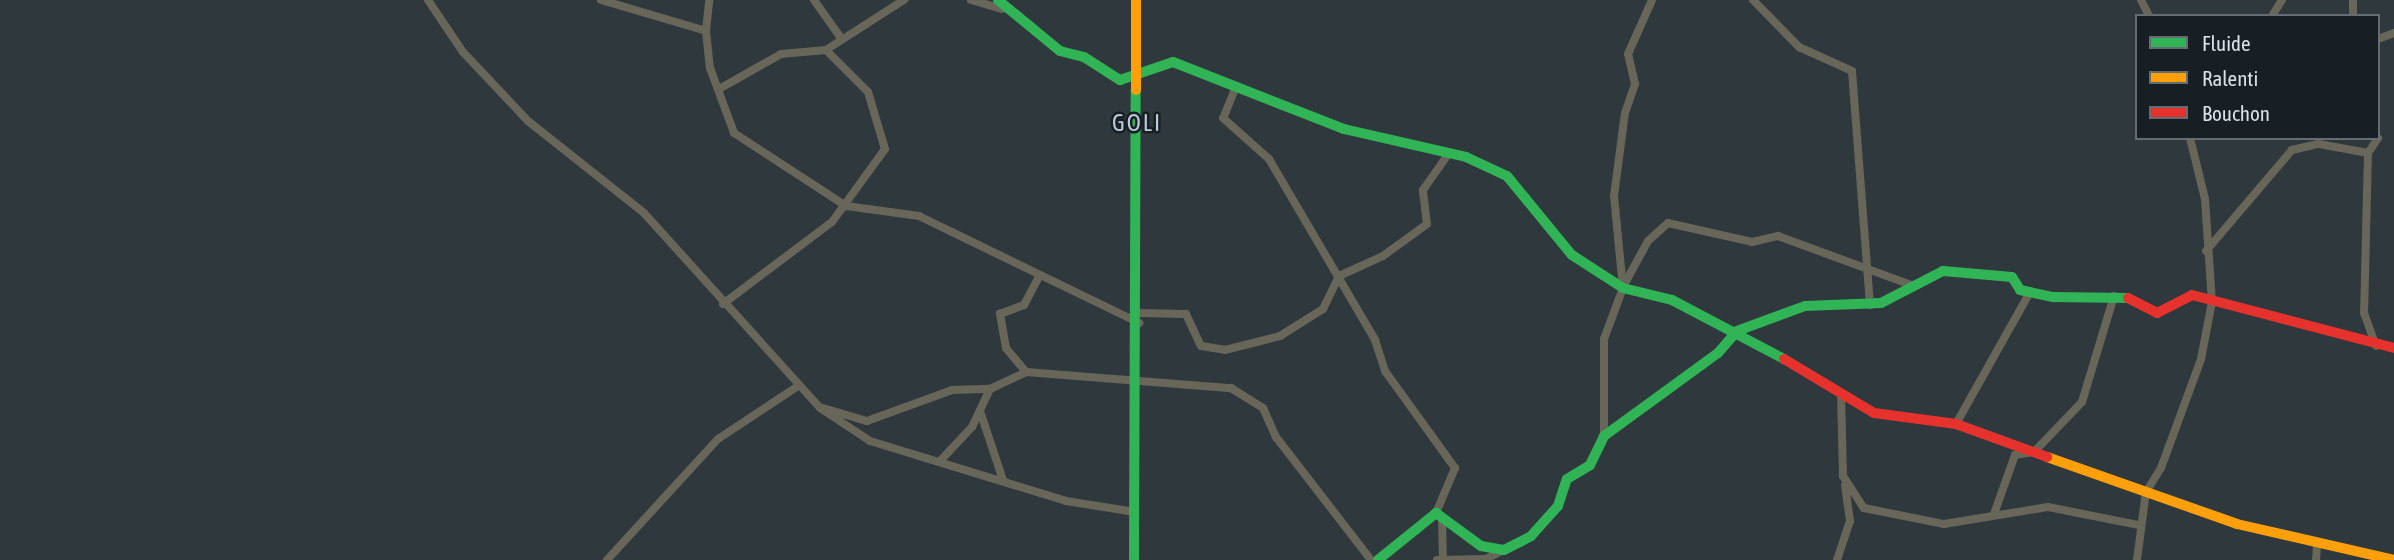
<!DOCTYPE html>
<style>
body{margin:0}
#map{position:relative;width:2394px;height:560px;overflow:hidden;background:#2f383d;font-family:"Asap Condensed",sans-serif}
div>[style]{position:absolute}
.street>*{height:8px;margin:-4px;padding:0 4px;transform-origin:4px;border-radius:4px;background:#676659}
.fast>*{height:10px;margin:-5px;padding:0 5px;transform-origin:5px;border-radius:5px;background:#30b455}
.slow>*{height:10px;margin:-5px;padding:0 5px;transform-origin:5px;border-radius:5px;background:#ff9f0a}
.jam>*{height:10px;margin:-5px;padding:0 5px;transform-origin:5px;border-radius:5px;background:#e5322d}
span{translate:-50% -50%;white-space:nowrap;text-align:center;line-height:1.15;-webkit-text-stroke:5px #181f24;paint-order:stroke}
.quarter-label{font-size:24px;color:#b8cbd7;letter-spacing:2px}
.legend{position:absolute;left:2135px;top:14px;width:245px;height:126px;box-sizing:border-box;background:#181f24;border:2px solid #656d72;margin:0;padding:9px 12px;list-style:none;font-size:21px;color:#d8e1e7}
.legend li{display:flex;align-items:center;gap:14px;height:35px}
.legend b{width:35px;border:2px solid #656d72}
</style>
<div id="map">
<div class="street">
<i style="left:428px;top:0;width:63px;rotate:56.1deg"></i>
<i style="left:463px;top:52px;width:95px;rotate:46.7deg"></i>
<i style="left:528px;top:121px;width:148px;rotate:38.4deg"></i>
<i style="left:644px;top:213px;width:263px;rotate:47.9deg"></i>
<i style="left:820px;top:408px;width:60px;rotate:33.4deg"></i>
<i style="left:870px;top:441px;width:205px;rotate:17deg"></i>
<i style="left:1066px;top:501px;width:70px;rotate:9.1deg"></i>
<i style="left:601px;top:0;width:109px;rotate:16.4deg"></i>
<i style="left:706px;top:31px;width:37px;rotate:84deg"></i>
<i style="left:710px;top:68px;width:69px;rotate:69.7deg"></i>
<i style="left:734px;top:133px;width:134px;rotate:33.1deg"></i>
<i style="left:846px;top:206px;width:74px;rotate:7.8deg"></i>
<i style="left:919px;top:216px;width:245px;rotate:25.9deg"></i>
<i style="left:814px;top:0;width:47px;rotate:54.6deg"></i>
<i style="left:971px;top:0;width:32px;rotate:16deg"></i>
<i style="left:1753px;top:0;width:66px;rotate:45.6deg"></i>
<i style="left:1799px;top:47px;width:58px;rotate:24.4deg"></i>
<i style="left:1852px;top:71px;width:235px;rotate:85.6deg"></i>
<i style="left:2141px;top:0;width:18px;rotate:63deg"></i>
<i style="left:2272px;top:16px;width:19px;rotate:-58deg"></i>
<i style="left:2353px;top:16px;width:16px;rotate:-90deg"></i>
<i style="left:706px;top:31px;width:31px;rotate:-84deg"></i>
<i style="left:2378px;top:39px;width:17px;rotate:-21deg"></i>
<i style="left:719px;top:89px;width:71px;rotate:-29.4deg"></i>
<i style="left:781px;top:54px;width:45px;rotate:-5.1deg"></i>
<i style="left:826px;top:50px;width:93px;rotate:-32.7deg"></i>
<i style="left:1235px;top:89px;width:31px;rotate:112deg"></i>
<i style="left:1223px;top:118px;width:62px;rotate:41.7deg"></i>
<i style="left:1269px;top:159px;width:210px;rotate:59.6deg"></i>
<i style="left:1375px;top:340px;width:33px;rotate:72deg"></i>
<i style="left:1385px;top:371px;width:120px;rotate:54.2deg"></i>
<i style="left:1455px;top:468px;width:49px;rotate:112.9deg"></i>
<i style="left:2368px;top:153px;width:18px;rotate:-56deg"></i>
<i style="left:2206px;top:251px;width:133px;rotate:-49.6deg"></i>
<i style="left:2292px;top:150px;width:28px;rotate:-13deg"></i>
<i style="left:2319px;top:144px;width:50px;rotate:10.4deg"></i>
<i style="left:2368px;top:153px;width:160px;rotate:91.4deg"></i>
<i style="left:2364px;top:313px;width:35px;rotate:70deg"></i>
<i style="left:1624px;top:285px;width:50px;rotate:-61.4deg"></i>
<i style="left:1648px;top:241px;width:27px;rotate:-42deg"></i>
<i style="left:1668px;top:223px;width:86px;rotate:12.7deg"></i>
<i style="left:1752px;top:242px;width:27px;rotate:-13deg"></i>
<i style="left:1778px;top:236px;width:142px;rotate:20.2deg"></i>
<i style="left:723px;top:304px;width:136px;rotate:-37deg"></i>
<i style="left:832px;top:222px;width:90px;rotate:-54deg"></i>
<i style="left:885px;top:149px;width:59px;rotate:-106.6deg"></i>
<i style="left:868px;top:92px;width:59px;rotate:-135deg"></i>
<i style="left:1139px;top:313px;width:47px;rotate:1.2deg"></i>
<i style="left:1186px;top:314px;width:35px;rotate:65deg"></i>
<i style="left:1201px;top:346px;width:24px;rotate:9deg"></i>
<i style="left:1225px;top:350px;width:57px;rotate:-14.3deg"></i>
<i style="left:1280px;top:336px;width:51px;rotate:-32.1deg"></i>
<i style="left:1323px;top:309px;width:37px;rotate:-64deg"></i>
<i style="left:1339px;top:276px;width:48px;rotate:-24.4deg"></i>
<i style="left:1383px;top:256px;width:54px;rotate:-36deg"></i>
<i style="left:1427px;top:224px;width:34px;rotate:-97deg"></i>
<i style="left:1423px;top:190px;width:45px;rotate:-54.9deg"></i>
<i style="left:1026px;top:372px;width:31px;rotate:-130deg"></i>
<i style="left:1006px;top:348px;width:35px;rotate:-100deg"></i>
<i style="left:1000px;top:314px;width:26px;rotate:-21deg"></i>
<i style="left:1024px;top:305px;width:32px;rotate:-62deg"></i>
<i style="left:1841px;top:394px;width:82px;rotate:88.6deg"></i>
<i style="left:1843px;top:476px;width:38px;rotate:57deg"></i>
<i style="left:1864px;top:508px;width:82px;rotate:11.3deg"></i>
<i style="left:1944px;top:524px;width:105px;rotate:-9.3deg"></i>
<i style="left:2048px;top:507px;width:93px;rotate:11.2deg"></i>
<i style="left:823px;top:408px;width:46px;rotate:16.5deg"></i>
<i style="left:867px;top:421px;width:90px;rotate:-20deg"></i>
<i style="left:952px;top:390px;width:38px;rotate:-2deg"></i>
<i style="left:980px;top:411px;width:73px;rotate:71.6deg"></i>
<i style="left:1956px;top:424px;width:151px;rotate:-60.7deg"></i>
<i style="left:1604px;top:436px;width:97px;rotate:-90deg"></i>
<i style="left:1604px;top:339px;width:54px;rotate:-69.6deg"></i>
<i style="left:1623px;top:288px;width:92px;rotate:-95.6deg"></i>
<i style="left:1614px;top:196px;width:84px;rotate:-82.5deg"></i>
<i style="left:1625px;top:113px;width:31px;rotate:-71deg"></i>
<i style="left:1635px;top:84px;width:31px;rotate:-103deg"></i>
<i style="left:1628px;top:54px;width:59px;rotate:-66deg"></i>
<i style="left:940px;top:461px;width:47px;rotate:-46.7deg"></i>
<i style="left:972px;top:427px;width:42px;rotate:-64.7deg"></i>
<i style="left:990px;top:389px;width:40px;rotate:-25deg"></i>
<i style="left:1026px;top:372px;width:206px;rotate:4.5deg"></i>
<i style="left:1231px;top:388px;width:38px;rotate:32deg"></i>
<i style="left:1263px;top:408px;width:32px;rotate:66deg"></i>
<i style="left:1276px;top:437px;width:155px;rotate:52.3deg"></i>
<i style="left:1994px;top:514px;width:63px;rotate:-70.4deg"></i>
<i style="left:2015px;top:455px;width:19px;rotate:-9deg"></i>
<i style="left:2034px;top:452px;width:69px;rotate:-46.2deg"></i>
<i style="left:2082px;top:402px;width:111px;rotate:-73.2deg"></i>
<i style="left:1442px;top:520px;width:40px;rotate:88.6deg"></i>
<i style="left:607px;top:560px;width:164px;rotate:-47.5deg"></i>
<i style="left:718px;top:439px;width:96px;rotate:-33.5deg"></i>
<i style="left:1437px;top:560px;width:49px;rotate:-1.2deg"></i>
<i style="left:1486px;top:559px;width:20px;rotate:-27deg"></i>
<i style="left:1837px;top:560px;width:41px;rotate:-71.6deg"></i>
<i style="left:1850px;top:521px;width:36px;rotate:-98deg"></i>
<i style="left:2137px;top:560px;width:69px;rotate:-82.5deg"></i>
<i style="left:2146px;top:492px;width:28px;rotate:-58deg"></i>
<i style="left:2161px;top:468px;width:116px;rotate:-69.8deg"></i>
<i style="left:2201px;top:359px;width:58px;rotate:-79.1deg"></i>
<i style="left:2212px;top:302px;width:103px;rotate:-93.9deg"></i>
<i style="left:2205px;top:199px;width:63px;rotate:-103.8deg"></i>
<i style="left:2316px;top:560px;width:16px;rotate:-86deg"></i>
</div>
<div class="fast">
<i style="left:998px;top:0;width:80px;rotate:39.4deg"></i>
<i style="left:1060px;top:51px;width:25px;rotate:14deg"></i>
<i style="left:1084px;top:57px;width:43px;rotate:32.6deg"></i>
<i style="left:1120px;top:80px;width:56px;rotate:-18.8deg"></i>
<i style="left:1173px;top:62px;width:184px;rotate:21.4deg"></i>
<i style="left:1344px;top:129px;width:125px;rotate:12.9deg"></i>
<i style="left:1466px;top:157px;width:45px;rotate:24.9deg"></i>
<i style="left:1507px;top:176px;width:102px;rotate:50.6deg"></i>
<i style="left:1572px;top:255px;width:61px;rotate:32.9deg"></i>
<i style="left:1623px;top:288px;width:50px;rotate:13.8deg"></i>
<i style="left:1672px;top:300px;width:127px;rotate:27.8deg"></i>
<i style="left:1134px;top:560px;width:470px;rotate:-89.8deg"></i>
<i style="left:1378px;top:560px;width:75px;rotate:-39deg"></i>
<i style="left:1436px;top:513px;width:56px;rotate:36.3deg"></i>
<i style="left:1481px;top:546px;width:23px;rotate:10deg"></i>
<i style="left:1504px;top:550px;width:30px;rotate:-27deg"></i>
<i style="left:1531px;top:536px;width:40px;rotate:-48deg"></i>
<i style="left:1558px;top:506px;width:28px;rotate:-72deg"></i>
<i style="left:1567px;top:479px;width:27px;rotate:-31deg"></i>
<i style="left:1590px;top:465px;width:32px;rotate:-64deg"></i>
<i style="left:1604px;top:436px;width:141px;rotate:-36.1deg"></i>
<i style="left:1718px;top:353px;width:29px;rotate:-49deg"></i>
<i style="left:1737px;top:331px;width:72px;rotate:-20.2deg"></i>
<i style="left:1805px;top:306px;width:76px;rotate:-2.3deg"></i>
<i style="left:1881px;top:303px;width:70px;rotate:-27.3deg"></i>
<i style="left:1943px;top:271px;width:69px;rotate:5deg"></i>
<i style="left:2012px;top:277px;width:15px;rotate:58deg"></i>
<i style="left:2020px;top:290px;width:35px;rotate:12deg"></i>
<i style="left:2054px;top:297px;width:74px;rotate:0.8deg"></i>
</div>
<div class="slow">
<i style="left:1136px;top:90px;width:90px;rotate:-90deg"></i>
<i style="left:2047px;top:457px;width:201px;rotate:19.4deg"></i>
<i style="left:2237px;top:524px;width:161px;rotate:12.9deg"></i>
</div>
<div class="jam">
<i style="left:2128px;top:298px;width:33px;rotate:27deg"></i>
<i style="left:2157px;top:313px;width:39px;rotate:-27deg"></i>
<i style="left:2192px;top:295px;width:209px;rotate:14.7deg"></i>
<i style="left:1784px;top:359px;width:105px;rotate:31deg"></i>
<i style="left:1874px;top:413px;width:83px;rotate:7.6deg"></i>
<i style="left:1956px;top:424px;width:97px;rotate:19.9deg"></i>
</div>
<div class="quarter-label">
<span style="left:1137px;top:123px">GOLI</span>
</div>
<ul class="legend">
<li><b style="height:9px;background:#30b455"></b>Fluide</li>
<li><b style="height:9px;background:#ff9f0a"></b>Ralenti</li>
<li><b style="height:9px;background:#e5322d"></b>Bouchon</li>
</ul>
</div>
